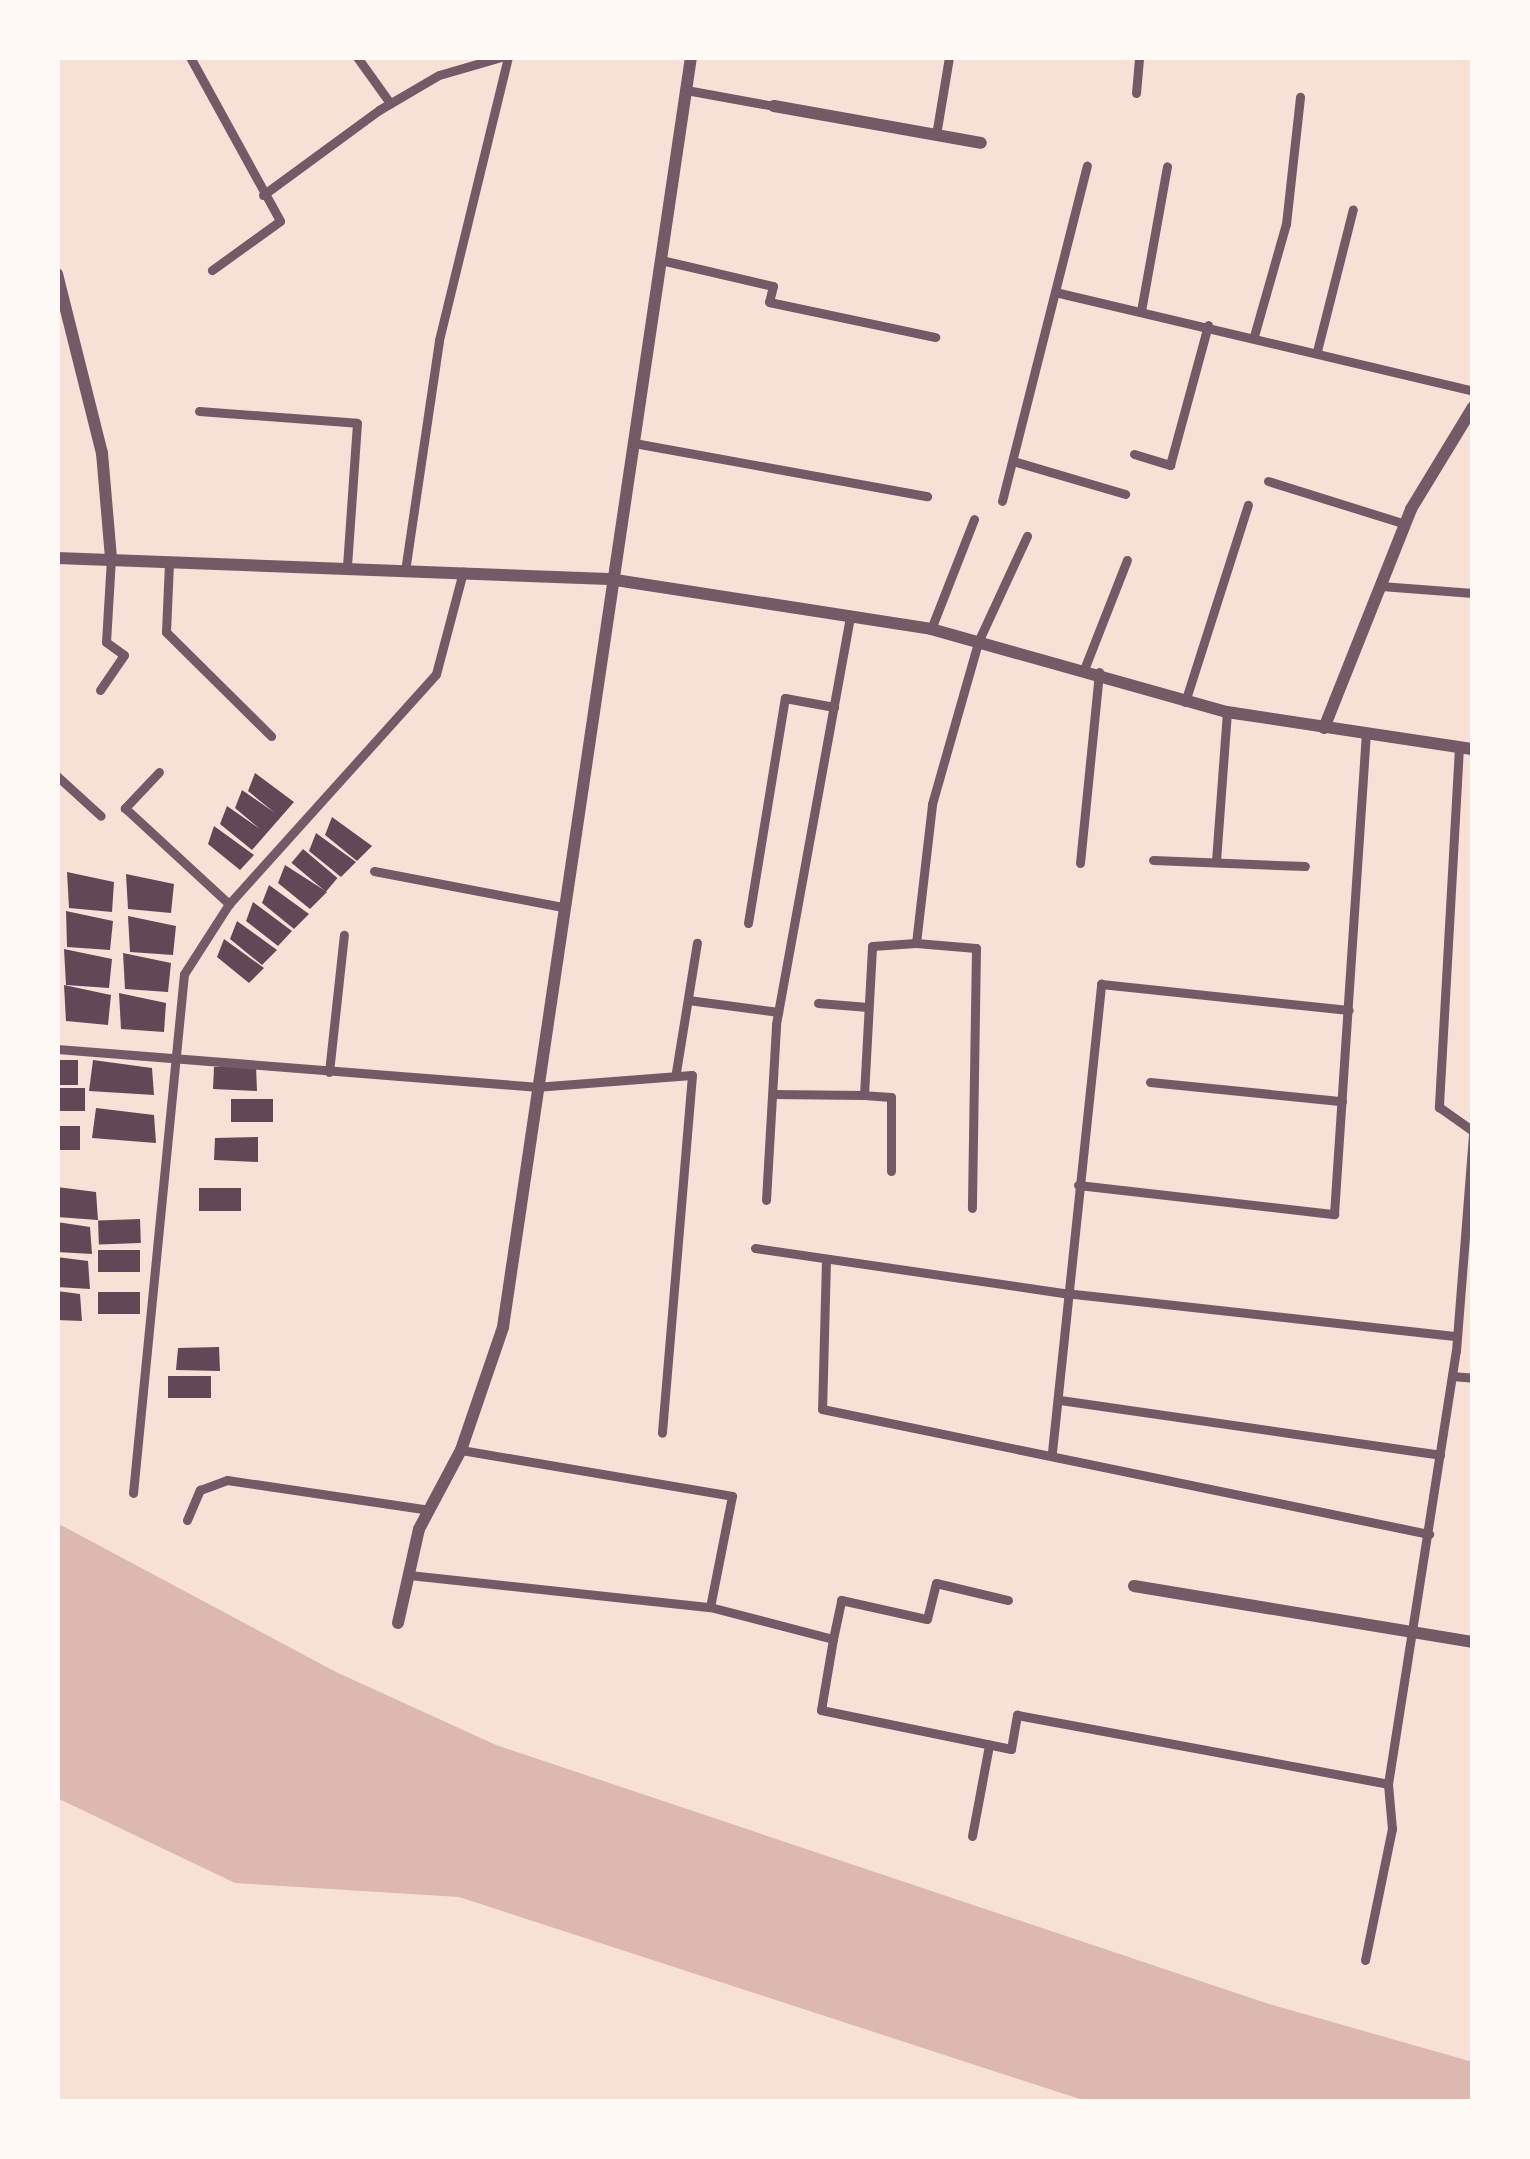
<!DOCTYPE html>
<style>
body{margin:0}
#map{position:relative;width:1530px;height:2159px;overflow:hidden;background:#f7e1d7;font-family:"Source Sans 3",sans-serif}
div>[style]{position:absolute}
.water>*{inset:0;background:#dcb8b0}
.building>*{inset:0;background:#644757;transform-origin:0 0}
.service>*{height:9px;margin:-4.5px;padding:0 4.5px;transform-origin:4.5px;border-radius:4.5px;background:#755966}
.minor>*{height:12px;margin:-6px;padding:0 6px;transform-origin:6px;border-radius:6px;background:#755966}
span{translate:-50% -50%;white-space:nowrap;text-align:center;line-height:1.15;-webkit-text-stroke:9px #fffaf5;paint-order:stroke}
.frame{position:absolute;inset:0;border:60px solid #fffaf5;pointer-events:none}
</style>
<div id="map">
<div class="water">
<i style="clip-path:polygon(57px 1523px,336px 1672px,496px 1745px,1269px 2004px,1473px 2062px,1473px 2102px,1089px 2102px,459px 1897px,235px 1883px,57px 1798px)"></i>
</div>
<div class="building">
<i style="clip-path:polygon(255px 773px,294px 802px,252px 850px,220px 824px,227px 806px,260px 829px,235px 808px,242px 790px,275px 813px,248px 791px)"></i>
<i style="clip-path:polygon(332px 817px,372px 846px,357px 861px,325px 835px)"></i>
<i style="clip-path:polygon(214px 826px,254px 855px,240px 870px,208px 844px)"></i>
<i style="clip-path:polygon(316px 833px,356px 862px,341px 877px,309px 851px)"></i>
<i style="left:303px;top:849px;width:45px;height:18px;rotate:40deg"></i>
<i style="clip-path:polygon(285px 865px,327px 892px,310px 909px,278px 883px)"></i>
<i style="clip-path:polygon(67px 872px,114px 882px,112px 912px,69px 908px)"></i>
<i style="clip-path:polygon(126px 874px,174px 884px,171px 913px,128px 909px)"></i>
<i style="clip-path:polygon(269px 885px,309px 914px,294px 929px,262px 903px)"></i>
<i style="clip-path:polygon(253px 902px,292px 931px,278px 946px,246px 921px)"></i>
<i style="clip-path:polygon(66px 911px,113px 921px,110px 950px,67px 947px)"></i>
<i style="clip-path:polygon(128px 916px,176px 926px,173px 955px,130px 952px)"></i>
<i style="clip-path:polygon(237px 921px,277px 950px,262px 965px,230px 939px)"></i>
<i style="clip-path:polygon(224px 939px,264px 968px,249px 983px,217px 957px)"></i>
<i style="clip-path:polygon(64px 949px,112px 959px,109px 988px,66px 985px)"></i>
<i style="clip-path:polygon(123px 953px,171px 963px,168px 992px,125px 989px)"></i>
<i style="clip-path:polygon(64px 985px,111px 995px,108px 1025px,66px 1021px)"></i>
<i style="clip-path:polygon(119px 993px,166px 1003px,164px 1032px,121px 1029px)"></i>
<i style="left:78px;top:1060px;width:25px;height:21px;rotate:90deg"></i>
<i style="clip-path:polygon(93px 1060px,152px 1068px,154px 1095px,89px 1091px)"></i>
<i style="clip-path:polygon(256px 1066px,257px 1091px,213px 1089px,214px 1067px)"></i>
<i style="left:57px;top:1088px;width:28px;height:23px"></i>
<i style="left:231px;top:1099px;width:42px;height:23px"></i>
<i style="clip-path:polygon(96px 1108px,154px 1115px,156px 1143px,92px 1138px)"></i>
<i style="left:80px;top:1126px;width:24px;height:23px;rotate:90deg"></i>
<i style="clip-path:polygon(258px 1137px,258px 1162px,214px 1160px,215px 1138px)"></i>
<i style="clip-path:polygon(57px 1187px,96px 1192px,98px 1220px,57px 1217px)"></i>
<i style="left:199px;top:1188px;width:42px;height:23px"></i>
<i style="left:140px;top:1219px;width:24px;height:42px;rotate:88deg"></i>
<i style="clip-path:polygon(57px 1222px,90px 1227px,92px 1254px,57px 1252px)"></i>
<i style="left:98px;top:1250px;width:42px;height:22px"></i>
<i style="clip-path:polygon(57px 1257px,88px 1261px,90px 1289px,57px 1287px)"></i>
<i style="clip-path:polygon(57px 1291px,80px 1294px,82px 1321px,57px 1320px)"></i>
<i style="left:98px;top:1292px;width:42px;height:22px"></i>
<i style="clip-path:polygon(219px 1347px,220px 1371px,176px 1370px,178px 1348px)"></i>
<i style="left:168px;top:1376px;width:43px;height:22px"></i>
</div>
<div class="service">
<i style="left:190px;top:57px;width:187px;rotate:61.2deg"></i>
<i style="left:280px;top:221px;width:84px;rotate:144.2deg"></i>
<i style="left:357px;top:57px;width:57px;rotate:54.3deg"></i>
<i style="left:686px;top:90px;width:89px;rotate:10.3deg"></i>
<i style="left:1136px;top:93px;width:36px;rotate:-85deg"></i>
<i style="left:936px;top:135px;width:79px;rotate:-80.5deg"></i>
<i style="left:263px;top:195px;width:144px;rotate:-36.2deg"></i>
<i style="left:379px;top:110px;width:69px;rotate:-30.3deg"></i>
<i style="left:439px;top:75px;width:65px;rotate:-16.2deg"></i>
<i style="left:661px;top:260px;width:115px;rotate:13.1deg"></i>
<i style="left:773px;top:286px;width:16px;rotate:104deg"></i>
<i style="left:769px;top:302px;width:170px;rotate:11.9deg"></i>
<i style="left:1055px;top:292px;width:430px;rotate:13.3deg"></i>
<i style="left:1141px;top:311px;width:147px;rotate:-79.8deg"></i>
<i style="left:1254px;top:336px;width:116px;rotate:-74.1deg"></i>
<i style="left:1286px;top:224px;width:128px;rotate:-83.7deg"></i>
<i style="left:1317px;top:351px;width:146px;rotate:-75.8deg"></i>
<i style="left:199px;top:411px;width:158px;rotate:4.3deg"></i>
<i style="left:357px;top:423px;width:143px;rotate:94deg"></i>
<i style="left:634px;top:443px;width:298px;rotate:10.3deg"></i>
<i style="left:1134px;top:454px;width:38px;rotate:17deg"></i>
<i style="left:1170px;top:465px;width:145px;rotate:-74.8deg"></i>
<i style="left:1013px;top:461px;width:117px;rotate:16.4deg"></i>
<i style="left:1268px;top:481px;width:144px;rotate:17.4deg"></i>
<i style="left:1002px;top:501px;width:346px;rotate:-75.8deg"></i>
<i style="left:169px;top:563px;width:69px;rotate:92.5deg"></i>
<i style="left:166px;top:632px;width:148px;rotate:44.7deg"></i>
<i style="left:405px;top:571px;width:233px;rotate:-81.6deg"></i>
<i style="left:439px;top:340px;width:291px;rotate:-76.3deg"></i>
<i style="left:1381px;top:586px;width:92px;rotate:4.4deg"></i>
<i style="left:931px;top:629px;width:118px;rotate:-68.6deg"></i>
<i style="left:1085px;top:667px;width:115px;rotate:-68.6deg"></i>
<i style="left:100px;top:690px;width:42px;rotate:-55.6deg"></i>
<i style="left:124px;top:655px;width:22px;rotate:-144deg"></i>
<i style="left:106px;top:642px;width:84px;rotate:-86.6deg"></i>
<i style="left:1185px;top:702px;width:207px;rotate:-72.3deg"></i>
<i style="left:1459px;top:747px;width:361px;rotate:93.2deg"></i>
<i style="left:1439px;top:1107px;width:42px;rotate:35.2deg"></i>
<i style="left:159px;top:772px;width:50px;rotate:133.4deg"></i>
<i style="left:125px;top:808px;width:142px;rotate:42.7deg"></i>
<i style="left:57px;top:776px;width:59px;rotate:42.3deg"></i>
<i style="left:1153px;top:860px;width:152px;rotate:2.3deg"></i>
<i style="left:1216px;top:861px;width:149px;rotate:-85.8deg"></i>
<i style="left:1080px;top:863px;width:192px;rotate:-84.3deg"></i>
<i style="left:374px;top:871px;width:192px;rotate:10.8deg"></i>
<i style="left:748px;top:923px;width:228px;rotate:-80.7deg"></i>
<i style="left:785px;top:698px;width:50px;rotate:10.4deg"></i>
<i style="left:916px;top:943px;width:60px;rotate:4.8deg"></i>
<i style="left:976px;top:948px;width:260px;rotate:90.9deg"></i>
<i style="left:688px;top:1000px;width:91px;rotate:7.6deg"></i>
<i style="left:818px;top:1003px;width:50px;rotate:4.6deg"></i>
<i style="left:57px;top:1049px;width:480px;rotate:4.5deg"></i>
<i style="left:535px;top:1087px;width:157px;rotate:-4.4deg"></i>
<i style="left:692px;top:1075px;width:359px;rotate:94.8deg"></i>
<i style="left:329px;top:1072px;width:138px;rotate:-83.8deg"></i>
<i style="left:676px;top:1072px;width:131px;rotate:-80.8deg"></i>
<i style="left:1150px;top:1082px;width:193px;rotate:5.7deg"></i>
<i style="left:774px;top:1094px;width:90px;rotate:0.6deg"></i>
<i style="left:891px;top:1171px;width:74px;rotate:-90deg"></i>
<i style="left:891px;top:1097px;width:27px;rotate:-176deg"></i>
<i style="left:864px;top:1095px;width:149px;rotate:-86.9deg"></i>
<i style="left:872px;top:946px;width:44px;rotate:-3.9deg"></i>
<i style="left:916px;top:943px;width:140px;rotate:-83.4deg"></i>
<i style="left:932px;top:804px;width:168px;rotate:-74.1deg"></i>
<i style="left:978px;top:642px;width:117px;rotate:-65.2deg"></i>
<i style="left:1078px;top:1185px;width:258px;rotate:6.5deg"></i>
<i style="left:1334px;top:1214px;width:480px;rotate:-86.2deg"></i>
<i style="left:766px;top:1200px;width:176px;rotate:-86.7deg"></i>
<i style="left:776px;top:1024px;width:414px;rotate:-79.7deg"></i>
<i style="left:755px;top:1248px;width:313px;rotate:8.3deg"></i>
<i style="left:1065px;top:1293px;width:394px;rotate:6.3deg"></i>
<i style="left:826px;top:1260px;width:149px;rotate:91.5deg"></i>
<i style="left:822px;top:1409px;width:620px;rotate:11.64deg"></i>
<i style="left:1452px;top:1376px;width:21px;rotate:5deg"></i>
<i style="left:1060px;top:1400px;width:384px;rotate:8.2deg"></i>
<i style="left:461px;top:1450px;width:275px;rotate:9.6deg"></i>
<i style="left:732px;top:1496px;width:113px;rotate:101.2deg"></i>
<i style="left:1052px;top:1452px;width:471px;rotate:-84deg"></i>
<i style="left:1101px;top:984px;width:249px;rotate:6deg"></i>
<i style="left:133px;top:1493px;width:521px;rotate:-84.39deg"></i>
<i style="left:184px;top:974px;width:83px;rotate:-57.3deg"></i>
<i style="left:229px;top:904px;width:309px;rotate:-48deg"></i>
<i style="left:436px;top:674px;width:106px;rotate:-75.2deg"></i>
<i style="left:187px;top:1520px;width:33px;rotate:-67deg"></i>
<i style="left:200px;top:1490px;width:29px;rotate:-20deg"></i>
<i style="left:227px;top:1480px;width:205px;rotate:8.4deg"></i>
<i style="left:409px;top:1575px;width:303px;rotate:6.1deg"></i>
<i style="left:710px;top:1607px;width:127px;rotate:14.6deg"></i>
<i style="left:833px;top:1639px;width:72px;rotate:99.6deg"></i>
<i style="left:821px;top:1710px;width:194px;rotate:11.6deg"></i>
<i style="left:1011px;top:1749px;width:35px;rotate:-80deg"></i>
<i style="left:1017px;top:1715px;width:377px;rotate:10.5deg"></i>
<i style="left:833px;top:1639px;width:40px;rotate:-78deg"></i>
<i style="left:841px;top:1600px;width:88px;rotate:12.5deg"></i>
<i style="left:927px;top:1619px;width:37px;rotate:-76deg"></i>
<i style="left:936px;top:1583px;width:74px;rotate:13.3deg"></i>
<i style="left:972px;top:1836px;width:93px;rotate:-79.4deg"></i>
<i style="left:1365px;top:1960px;width:134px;rotate:-78.4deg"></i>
<i style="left:1392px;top:1829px;width:45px;rotate:-95.1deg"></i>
<i style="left:1388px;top:1784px;width:438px;rotate:-81.1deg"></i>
<i style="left:1456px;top:1351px;width:218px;rotate:-85.5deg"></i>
</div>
<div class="minor">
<i style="left:774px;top:106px;width:210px;rotate:10.1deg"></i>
<i style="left:57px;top:274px;width:185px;rotate:75.9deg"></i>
<i style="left:102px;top:453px;width:105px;rotate:85.1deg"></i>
<i style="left:57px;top:558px;width:552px;rotate:2.18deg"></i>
<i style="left:609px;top:579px;width:326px;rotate:8.8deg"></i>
<i style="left:931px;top:629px;width:307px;rotate:15.7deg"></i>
<i style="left:1227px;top:712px;width:249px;rotate:8.6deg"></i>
<i style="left:1324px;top:728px;width:236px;rotate:-68.3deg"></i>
<i style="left:1411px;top:509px;width:119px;rotate:-58.7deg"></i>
<i style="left:1134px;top:1586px;width:344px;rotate:9.4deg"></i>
<i style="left:398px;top:1623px;width:96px;rotate:-77.4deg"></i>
<i style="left:419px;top:1529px;width:89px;rotate:-62deg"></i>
<i style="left:461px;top:1450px;width:130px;rotate:-71.1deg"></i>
<i style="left:503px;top:1327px;width:1284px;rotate:-81.58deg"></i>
</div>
<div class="frame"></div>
</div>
